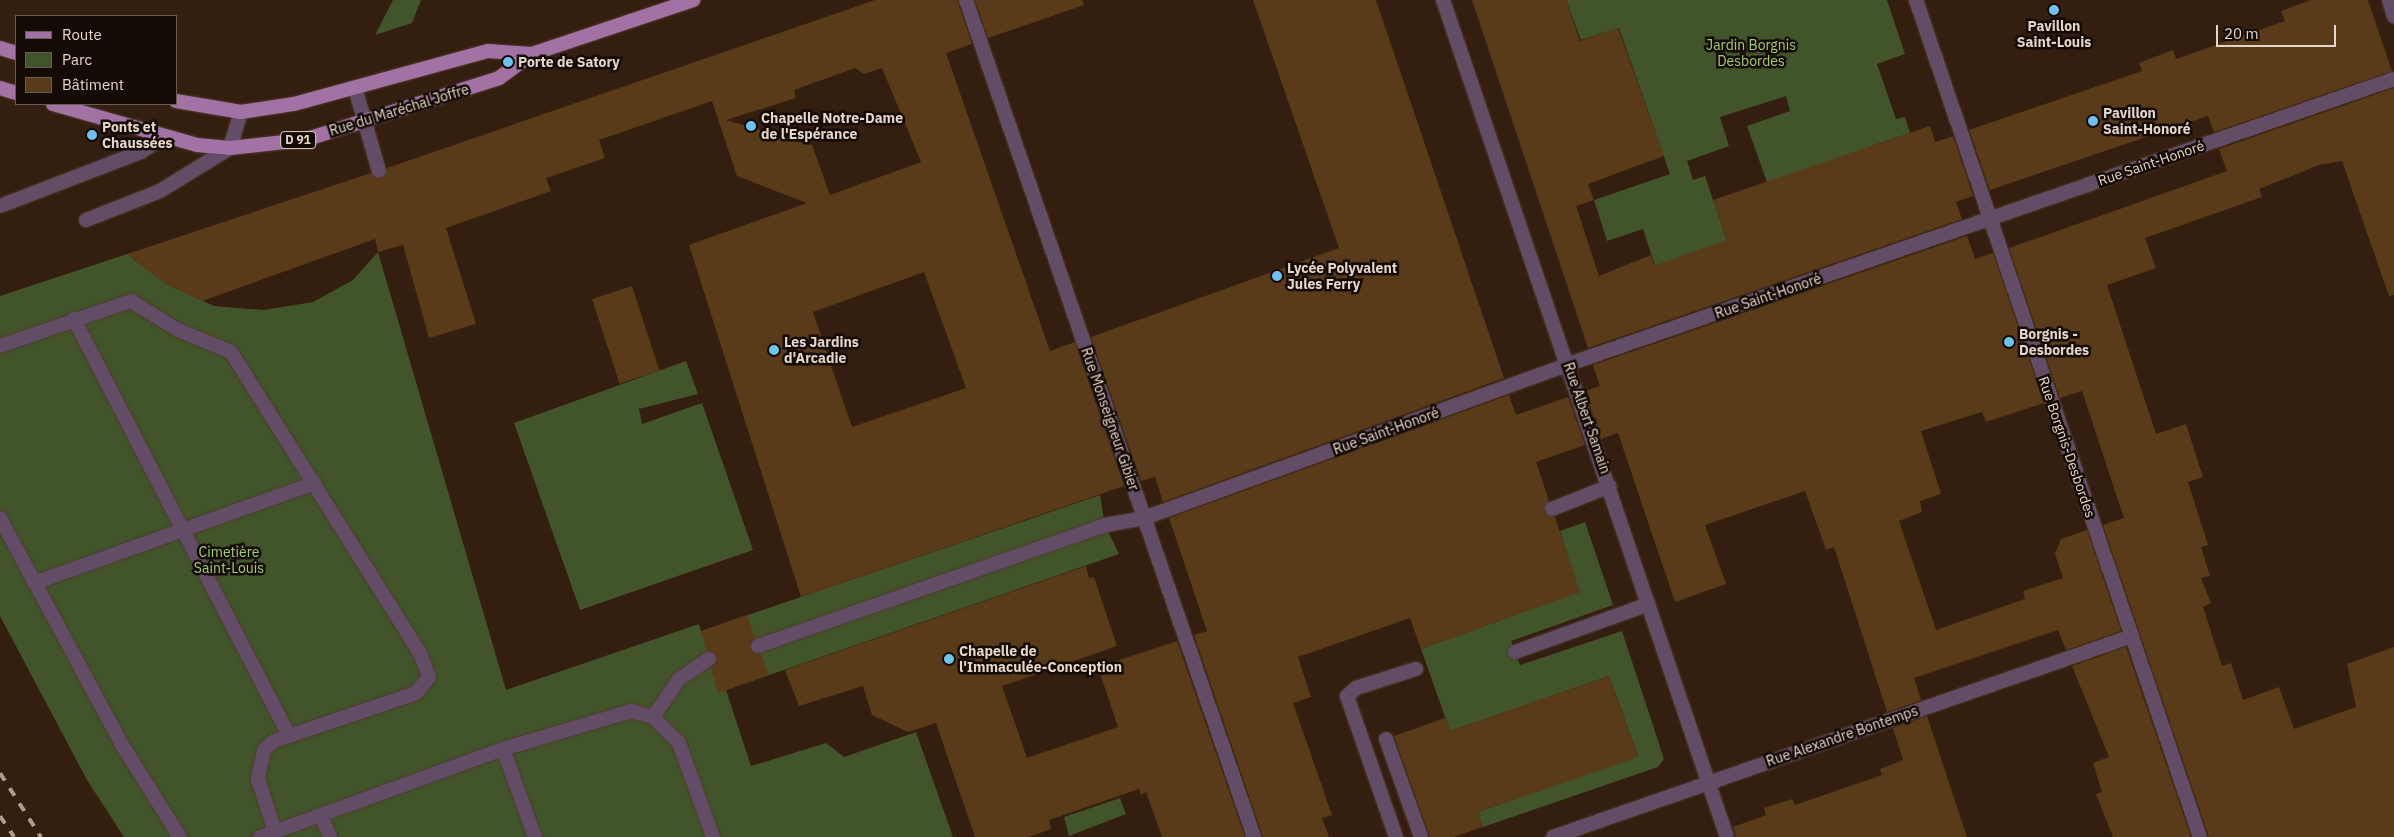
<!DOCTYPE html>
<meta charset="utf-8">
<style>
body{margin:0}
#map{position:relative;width:2394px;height:837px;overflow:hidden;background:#341e0f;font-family:"IBM Plex Sans",sans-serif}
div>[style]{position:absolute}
.green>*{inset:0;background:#41542a}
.building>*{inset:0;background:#5a3b19;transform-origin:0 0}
.roads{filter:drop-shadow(0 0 1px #503b2d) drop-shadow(0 0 1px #503b2d)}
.service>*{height:14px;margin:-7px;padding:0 7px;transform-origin:7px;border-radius:7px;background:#634c65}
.minor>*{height:14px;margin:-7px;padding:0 7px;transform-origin:7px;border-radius:7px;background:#634c65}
.primary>*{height:14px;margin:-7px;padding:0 7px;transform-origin:7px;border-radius:7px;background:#a272a5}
.rail>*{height:4px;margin-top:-2px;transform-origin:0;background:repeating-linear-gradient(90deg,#ad9c90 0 9px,transparent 0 18px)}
.dots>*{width:14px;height:14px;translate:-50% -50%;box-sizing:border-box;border:2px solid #150b05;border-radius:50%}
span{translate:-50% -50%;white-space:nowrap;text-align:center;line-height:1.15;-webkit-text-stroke:5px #150b05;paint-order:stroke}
.shield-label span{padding:1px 4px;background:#150b05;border:1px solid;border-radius:4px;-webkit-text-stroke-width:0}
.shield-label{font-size:12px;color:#e5d6cc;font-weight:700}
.poi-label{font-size:14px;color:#e5d6cc;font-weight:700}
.left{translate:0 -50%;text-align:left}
.park-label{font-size:14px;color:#a2d16c}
.street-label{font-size:14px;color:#e5d6cc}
.legend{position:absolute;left:15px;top:15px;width:162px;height:90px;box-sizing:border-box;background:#150b05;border:1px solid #685c55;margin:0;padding:6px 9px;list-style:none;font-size:15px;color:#e5d6cc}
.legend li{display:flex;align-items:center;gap:10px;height:25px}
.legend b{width:25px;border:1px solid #685c55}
.scale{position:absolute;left:2216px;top:25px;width:120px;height:22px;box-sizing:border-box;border:2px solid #e5d6cc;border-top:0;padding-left:6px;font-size:15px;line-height:18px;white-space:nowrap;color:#e5d6cc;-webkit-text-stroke:4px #150b05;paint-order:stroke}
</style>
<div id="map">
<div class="green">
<i style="clip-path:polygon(393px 0,421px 0,412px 23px,375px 35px)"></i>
<i style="clip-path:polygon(1566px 0,1887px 0,1905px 54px,1877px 64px,1896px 119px,1905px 117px,1910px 133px,1874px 145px,1772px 196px,1747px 126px,1790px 111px,1786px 96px,1720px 117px,1729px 146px,1687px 161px,1693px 180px,1705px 176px,1732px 256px,1655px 266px,1643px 229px,1607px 241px,1594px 200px,1670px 174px,1619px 28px,1581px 40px)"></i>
<i style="clip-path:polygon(378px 252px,506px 690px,699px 624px,701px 631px,1100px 495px,1105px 525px,1119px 554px,726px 690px,751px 766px,826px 743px,844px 757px,916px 732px,953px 837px,124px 837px,87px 780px,0 616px,0 296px,127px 254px,166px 284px,214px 306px,263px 310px,313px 302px,353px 280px)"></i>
<i style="clip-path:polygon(686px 361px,698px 394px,639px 409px,642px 424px,702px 403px,753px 550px,580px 610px,514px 423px)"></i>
<i style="clip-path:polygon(1585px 522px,1613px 605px,1511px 641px,1520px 665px,1622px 631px,1664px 759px,1658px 767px,1483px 827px,1478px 812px,1638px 756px,1609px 676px,1450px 731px,1421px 649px,1579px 592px,1560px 531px)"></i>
<i style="clip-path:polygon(1120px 798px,1126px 814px,1069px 836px,1064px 817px)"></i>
</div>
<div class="building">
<i style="clip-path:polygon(evenodd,875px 0,957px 0,972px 44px,946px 53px,1050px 351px,1075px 342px,1124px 486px,801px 597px,689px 245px,807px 203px,737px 176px,712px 101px,599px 140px,605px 158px,546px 178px,551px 191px,446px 228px,476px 324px,429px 338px,403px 245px,378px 252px,375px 239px,202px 301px,166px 284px,127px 254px,371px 173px,382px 179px,387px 168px,875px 0,855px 68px,864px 74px,882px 68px,921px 162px,830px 195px,812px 145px,726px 120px,796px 98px,794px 90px,855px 68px,875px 0,924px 272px,966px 388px,852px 427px,813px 312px,924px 272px)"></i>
<i style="clip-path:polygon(975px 0,1083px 0,1084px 5px,988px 38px)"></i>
<i style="clip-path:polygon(1253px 0,1376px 0,1504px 378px,1163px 502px,1155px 477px,1141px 481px,1091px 337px,1339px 248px)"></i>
<i style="clip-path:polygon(1472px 0,1566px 0,1580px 41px,1618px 28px,1664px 156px,1588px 184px,1594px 200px,1576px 206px,1599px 276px,1651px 255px,1654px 266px,1727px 240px,1713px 200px,1930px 126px,1935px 142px,1953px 136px,1973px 196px,1956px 202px,1962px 219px,1588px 348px)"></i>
<i style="clip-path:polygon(2311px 0,2368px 0,2392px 71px,2214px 132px,2208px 116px,1990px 190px,1969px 130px,2142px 71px,2139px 63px,2173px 50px,2176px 59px,2285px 21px,2281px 11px)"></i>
<i style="clip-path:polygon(2394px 88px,2394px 295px,2389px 296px,2342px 161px,2319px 165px,2259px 189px,2262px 197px,2145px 238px,2156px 268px,2107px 285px,2156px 434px,2186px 424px,2203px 477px,2188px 482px,2208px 545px,2201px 547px,2210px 576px,2201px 578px,2211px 603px,2203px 607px,2222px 666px,2231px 663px,2243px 700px,2279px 687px,2294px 729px,2356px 707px,2347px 664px,2394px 647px,2394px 837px,2209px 837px,2103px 525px,2124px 518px,2082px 391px,2060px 398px,2009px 248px,2227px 171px,2219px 149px)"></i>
<i style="clip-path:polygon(1967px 236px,1975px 259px,1993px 253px,2044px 403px,1986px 422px,1982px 412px,1921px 431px,1941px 494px,1920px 501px,1922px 512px,1899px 521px,1936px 630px,2025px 599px,2023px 591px,2063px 578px,2055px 554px,2061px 539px,2087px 530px,2121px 631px,2066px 650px,2058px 630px,1914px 678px,1921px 700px,1887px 712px,1834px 547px,1826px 550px,1805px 491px,1705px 525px,1726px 584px,1675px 602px,1618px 433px,1601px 439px,1585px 391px,1600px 386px,1593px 365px)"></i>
<i style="left:632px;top:286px;width:89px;height:42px;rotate:72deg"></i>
<i style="clip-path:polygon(1509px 395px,1516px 415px,1568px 397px,1585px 445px,1536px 462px,1549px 501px,1544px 512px,1555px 517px,1580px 592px,1421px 649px,1410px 618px,1298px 657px,1311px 697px,1293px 703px,1332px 815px,1322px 818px,1329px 837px,1263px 837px,1194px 635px,1207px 631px,1169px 518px)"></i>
<i style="clip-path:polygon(1086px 566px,1089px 578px,1094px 577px,1117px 646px,1002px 686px,1027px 758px,1118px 727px,1098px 667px,1177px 641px,1245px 837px,1162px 837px,1146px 792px,1141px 795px,1139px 789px,1049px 820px,1051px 829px,1029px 837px,975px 837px,936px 723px,908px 732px,872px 715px,863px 686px,799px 706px,785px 670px)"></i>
<i style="clip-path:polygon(747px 615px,755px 638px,750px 649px,761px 654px,769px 675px,718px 693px,711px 668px,718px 658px,707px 651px,701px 631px)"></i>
<i style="clip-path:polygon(2126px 647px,2191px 837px,2113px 837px,2096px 794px,2102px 792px,2093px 763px,2109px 757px,2072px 666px)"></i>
<i style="clip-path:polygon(1609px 676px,1638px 757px,1478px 812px,1483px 827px,1454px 837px,1430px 837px,1394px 736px,1445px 718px,1450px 731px)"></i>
<i style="clip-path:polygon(1927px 716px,1967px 837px,1736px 837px,1733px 827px,1766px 815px,1764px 808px,1792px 799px,1795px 805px,1882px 775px,1880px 769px,1903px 760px,1893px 728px)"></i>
</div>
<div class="roads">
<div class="service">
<i style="left:355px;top:88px;width:86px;rotate:73.9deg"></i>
<i style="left:0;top:206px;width:151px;rotate:-21deg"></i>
<i style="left:141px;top:152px;width:27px;rotate:-34deg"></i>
<i style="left:86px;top:220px;width:79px;rotate:-21.4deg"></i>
<i style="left:160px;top:191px;width:82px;rotate:-31.6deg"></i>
<i style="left:230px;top:148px;width:38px;rotate:-73deg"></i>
<i style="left:74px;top:319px;width:469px;rotate:62.7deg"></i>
<i style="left:0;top:346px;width:139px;rotate:-19deg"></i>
<i style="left:131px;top:301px;width:55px;rotate:31.7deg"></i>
<i style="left:178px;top:330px;width:57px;rotate:22.5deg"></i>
<i style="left:231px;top:352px;width:358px;rotate:57.9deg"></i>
<i style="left:421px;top:655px;width:23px;rotate:70deg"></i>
<i style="left:429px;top:677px;width:21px;rotate:129deg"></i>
<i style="left:416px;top:693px;width:150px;rotate:161.3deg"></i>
<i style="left:274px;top:741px;width:13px;rotate:138deg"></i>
<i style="left:264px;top:750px;width:30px;rotate:102deg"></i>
<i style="left:258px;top:779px;width:56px;rotate:72.2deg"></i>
<i style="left:1552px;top:509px;width:62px;rotate:-21.6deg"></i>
<i style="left:0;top:518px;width:258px;rotate:61.7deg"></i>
<i style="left:122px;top:745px;width:109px;rotate:57.8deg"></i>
<i style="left:34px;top:583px;width:298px;rotate:-19.6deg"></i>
<i style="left:758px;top:646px;width:367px;rotate:-19.2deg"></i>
<i style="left:1105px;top:525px;width:40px;rotate:-10deg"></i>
<i style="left:1515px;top:652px;width:142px;rotate:-19.7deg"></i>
<i style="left:653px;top:717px;width:46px;rotate:-55.6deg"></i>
<i style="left:679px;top:679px;width:36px;rotate:-34deg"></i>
<i style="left:1386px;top:739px;width:104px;rotate:70.3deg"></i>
<i style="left:503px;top:749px;width:94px;rotate:70deg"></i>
<i style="left:322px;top:817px;width:22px;rotate:68deg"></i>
<i style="left:260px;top:837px;width:258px;rotate:-19.9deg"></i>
<i style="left:503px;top:749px;width:134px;rotate:-16.5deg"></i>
<i style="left:631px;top:711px;width:23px;rotate:15deg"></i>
<i style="left:653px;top:717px;width:37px;rotate:45deg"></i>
<i style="left:679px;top:743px;width:100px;rotate:70.1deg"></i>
<i style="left:1396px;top:837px;width:149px;rotate:-109.2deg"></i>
<i style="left:1347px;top:696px;width:12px;rotate:-42deg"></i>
<i style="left:1356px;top:688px;width:63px;rotate:-17.6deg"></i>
</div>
<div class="minor">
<i style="left:966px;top:0;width:885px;rotate:71.01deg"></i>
<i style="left:1443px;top:0;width:884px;rotate:71.26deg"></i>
<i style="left:1916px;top:0;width:884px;rotate:71.26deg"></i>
<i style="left:2389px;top:0;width:17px;rotate:73deg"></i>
<i style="left:1144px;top:518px;width:452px;rotate:-19.9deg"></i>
<i style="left:1569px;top:364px;width:873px;rotate:-19.06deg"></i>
<i style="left:1553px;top:837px;width:613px;rotate:-19.14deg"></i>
</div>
<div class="primary">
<i style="left:0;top:48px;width:17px;rotate:17deg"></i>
<i style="left:0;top:88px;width:17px;rotate:17deg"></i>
<i style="left:176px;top:101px;width:66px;rotate:9.6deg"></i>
<i style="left:241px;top:112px;width:54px;rotate:-8.6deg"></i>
<i style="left:294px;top:104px;width:201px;rotate:-15.3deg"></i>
<i style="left:488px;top:51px;width:44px;rotate:3.9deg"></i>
<i style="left:53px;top:104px;width:150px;rotate:15.9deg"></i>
<i style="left:197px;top:145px;width:33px;rotate:5deg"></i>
<i style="left:230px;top:148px;width:74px;rotate:-6.2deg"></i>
<i style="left:304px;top:140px;width:205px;rotate:-17.6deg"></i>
<i style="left:499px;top:78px;width:41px;rotate:-36deg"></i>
<i style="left:532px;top:54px;width:170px;rotate:-18.5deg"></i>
</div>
</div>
<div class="rail">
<i style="left:0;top:773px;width:76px;rotate:57.4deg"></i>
<i style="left:0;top:816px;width:25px;rotate:56deg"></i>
</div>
<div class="dots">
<i style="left:2054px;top:10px;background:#6ec2f3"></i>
<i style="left:508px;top:62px;background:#6ec2f3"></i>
<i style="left:2093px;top:121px;background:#6ec2f3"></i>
<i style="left:751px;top:126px;background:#6ec2f3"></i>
<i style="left:92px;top:135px;background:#6ec2f3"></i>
<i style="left:1277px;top:276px;background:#6ec2f3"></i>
<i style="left:2009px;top:342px;background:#6ec2f3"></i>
<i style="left:774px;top:350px;background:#6ec2f3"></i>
<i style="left:949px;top:659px;background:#6ec2f3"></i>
</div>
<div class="shield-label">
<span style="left:298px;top:140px">D 91</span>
</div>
<div class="poi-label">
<span style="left:2054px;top:34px">Pavillon<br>Saint-Louis</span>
<span class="left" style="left:518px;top:62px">Porte de Satory</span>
<span class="left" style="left:2103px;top:121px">Pavillon<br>Saint-Honoré</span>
<span class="left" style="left:761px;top:126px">Chapelle Notre-Dame<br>de l'Espérance</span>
<span class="left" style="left:102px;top:135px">Ponts et<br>Chaussées</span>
<span class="left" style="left:1287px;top:276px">Lycée Polyvalent<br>Jules Ferry</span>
<span class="left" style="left:2019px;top:342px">Borgnis -<br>Desbordes</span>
<span class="left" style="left:784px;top:350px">Les Jardins<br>d'Arcadie</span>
<span class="left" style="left:959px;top:659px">Chapelle de<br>l'Immaculée-Conception</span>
</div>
<div class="park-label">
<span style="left:1751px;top:53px">Jardin Borgnis<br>Desbordes</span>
<span style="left:229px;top:560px">Cimetière<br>Saint-Louis</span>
</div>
<div class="street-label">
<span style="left:399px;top:110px;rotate:-17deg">Rue du Maréchal Joffre</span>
<span style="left:2151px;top:163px;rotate:-19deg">Rue Saint-Honoré</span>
<span style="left:1768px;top:296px;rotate:-19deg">Rue Saint-Honoré</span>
<span style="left:1587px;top:418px;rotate:71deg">Rue Albert Samain</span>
<span style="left:1110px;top:419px;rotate:71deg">Rue Monseigneur Gibier</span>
<span style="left:1386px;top:431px;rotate:-20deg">Rue Saint-Honoré</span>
<span style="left:2067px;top:447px;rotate:71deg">Rue Borgnis-Desbordes</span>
<span style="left:1842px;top:736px;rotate:-19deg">Rue Alexandre Bontemps</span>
</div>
<ul class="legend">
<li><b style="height:6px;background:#a272a5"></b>Route</li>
<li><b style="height:14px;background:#41542a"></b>Parc</li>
<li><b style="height:14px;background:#5a3b19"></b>Bâtiment</li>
</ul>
<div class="scale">20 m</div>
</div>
